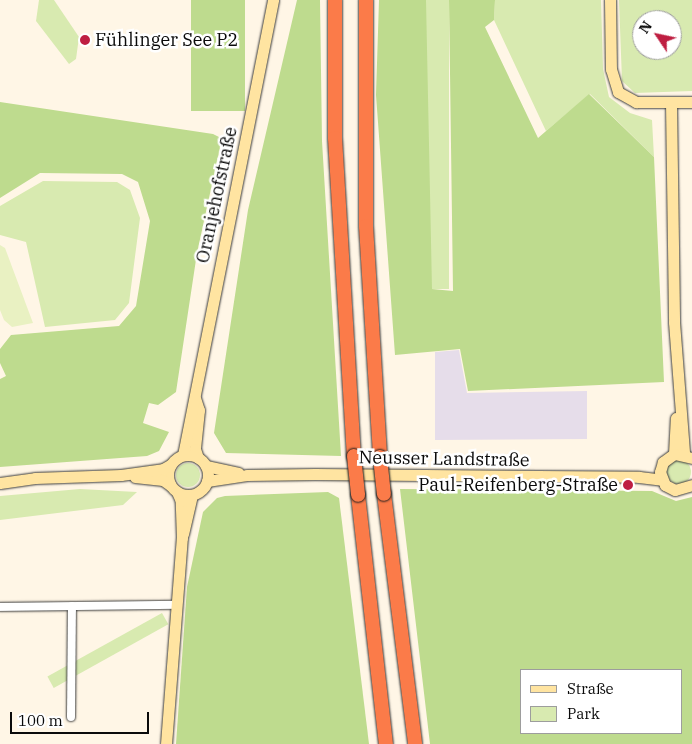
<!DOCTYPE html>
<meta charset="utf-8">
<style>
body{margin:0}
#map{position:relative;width:692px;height:744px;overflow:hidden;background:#fff6e6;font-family:"IBM Plex Serif",serif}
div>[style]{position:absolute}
.industrial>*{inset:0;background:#e6ddea}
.green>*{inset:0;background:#d8eab0;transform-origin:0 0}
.round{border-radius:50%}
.forest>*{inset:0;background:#bedb8e;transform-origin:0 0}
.pitch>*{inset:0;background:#e9f1c2}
.roads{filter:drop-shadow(0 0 1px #3d3d3d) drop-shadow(0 0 1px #3d3d3d)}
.street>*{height:8px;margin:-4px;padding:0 4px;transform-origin:4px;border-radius:4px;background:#fff}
.secondary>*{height:11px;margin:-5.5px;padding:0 5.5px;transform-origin:5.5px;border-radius:5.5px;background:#ffe4a1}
.secondary>.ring{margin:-5.5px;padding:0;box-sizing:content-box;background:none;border:11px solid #ffe4a1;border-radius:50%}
.highway>*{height:14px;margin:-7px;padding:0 7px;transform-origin:7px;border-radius:7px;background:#fb7b49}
.bridges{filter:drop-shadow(0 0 1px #1b1b1b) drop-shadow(0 0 1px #1b1b1b)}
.highway-bridge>*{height:14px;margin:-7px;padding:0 7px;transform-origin:7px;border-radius:7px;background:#fb7b49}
.dots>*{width:14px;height:14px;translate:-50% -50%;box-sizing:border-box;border:2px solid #fff;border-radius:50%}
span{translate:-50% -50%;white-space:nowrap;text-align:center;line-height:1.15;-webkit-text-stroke:5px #fff;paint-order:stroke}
.poi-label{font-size:18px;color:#0a0a0a}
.left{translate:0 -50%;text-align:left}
.right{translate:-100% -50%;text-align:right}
.street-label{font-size:18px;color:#0a0a0a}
.legend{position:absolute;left:520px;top:669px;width:162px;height:65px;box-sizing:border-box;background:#fff;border:1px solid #9d9d9d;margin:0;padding:6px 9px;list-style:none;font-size:15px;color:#0a0a0a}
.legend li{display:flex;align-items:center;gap:10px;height:25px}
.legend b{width:25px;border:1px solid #9d9d9d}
.north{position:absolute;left:632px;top:10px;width:50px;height:50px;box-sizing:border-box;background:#fff;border:1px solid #9d9d9d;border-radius:50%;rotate:304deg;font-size:14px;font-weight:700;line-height:20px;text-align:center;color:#0a0a0a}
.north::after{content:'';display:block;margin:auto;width:18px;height:22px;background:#be1e41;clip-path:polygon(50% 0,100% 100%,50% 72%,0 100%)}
.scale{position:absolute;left:10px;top:712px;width:139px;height:22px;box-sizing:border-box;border:2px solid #0a0a0a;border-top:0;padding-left:6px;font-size:15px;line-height:18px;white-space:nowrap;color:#0a0a0a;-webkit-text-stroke:4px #fff;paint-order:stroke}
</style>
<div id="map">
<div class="industrial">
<i style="clip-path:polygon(459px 350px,467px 393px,587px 391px,587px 439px,435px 440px,435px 352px)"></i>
</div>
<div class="green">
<i style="clip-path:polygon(39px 0,54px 0,79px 37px,76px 59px,69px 64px,36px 21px)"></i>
<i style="left:426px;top:0;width:23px;height:289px"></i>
<i style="clip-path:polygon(495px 0,601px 0,603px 69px,609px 97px,630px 113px,652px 120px,654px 157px,590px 94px,546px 131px,494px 20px)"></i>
<i style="clip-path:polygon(evenodd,619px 0,692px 0,692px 91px,635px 93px,622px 81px,619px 0,642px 20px,672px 20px,672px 50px,642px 50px,642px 20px)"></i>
<i style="clip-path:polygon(43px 181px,117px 182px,130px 190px,140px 218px,129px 303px,115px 320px,45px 327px,26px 242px,0 235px,0 206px)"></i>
<i class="round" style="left:667px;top:460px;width:24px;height:24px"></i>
<i class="round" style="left:176px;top:463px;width:24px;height:24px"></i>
<i style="clip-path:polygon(80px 489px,137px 492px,123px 505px,0 520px,0 496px)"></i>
<i style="left:162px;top:613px;width:13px;height:131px;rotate:61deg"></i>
</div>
<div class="forest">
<i style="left:191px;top:0;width:54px;height:111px"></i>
<i style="clip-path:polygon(297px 0,320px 0,322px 141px,341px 456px,226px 453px,214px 433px,248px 210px)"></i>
<i style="clip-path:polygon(379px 0,426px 0,432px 289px,453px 291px,449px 0,495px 0,494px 20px,485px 27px,538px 138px,589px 94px,654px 157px,664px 382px,468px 391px,460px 349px,395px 355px,376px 95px)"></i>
<i style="clip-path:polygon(0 102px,213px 134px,219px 137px,221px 143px,197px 253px,176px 392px,158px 405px,149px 403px,143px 423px,169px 432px,159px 451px,147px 456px,0 467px,0 379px,6px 376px,0 363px,0 349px,11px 335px,119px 326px,136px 306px,150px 221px,138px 182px,122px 174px,40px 173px,0 198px)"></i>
<i style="clip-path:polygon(evenodd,400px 489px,652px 491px,676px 501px,692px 497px,692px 744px,430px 744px,400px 489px,521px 670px,681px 670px,681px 733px,521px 733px,521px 670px)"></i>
<i style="clip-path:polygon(328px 492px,339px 498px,369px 744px,176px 744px,187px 587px,203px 512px,217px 498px,225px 496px)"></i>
</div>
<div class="pitch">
<i style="clip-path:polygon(0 245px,5px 248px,33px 323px,12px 327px,4px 320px,0 310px)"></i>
</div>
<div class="roads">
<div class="street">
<i style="left:0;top:607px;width:175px;rotate:-0.7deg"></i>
<i style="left:71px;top:717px;width:111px;rotate:-89.5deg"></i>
</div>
<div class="secondary">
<i style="left:610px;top:0;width:69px;rotate:89.2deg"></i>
<i style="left:611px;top:69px;width:24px;rotate:73deg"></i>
<i style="left:618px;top:92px;width:21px;rotate:29deg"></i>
<i style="left:636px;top:102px;width:56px"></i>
<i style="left:671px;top:102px;width:220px;rotate:89.2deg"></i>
<i style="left:674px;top:322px;width:131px;rotate:85.6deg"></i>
<i style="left:195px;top:398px;width:13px;rotate:72deg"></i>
<i style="left:199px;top:410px;width:39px;rotate:96deg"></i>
<i style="left:195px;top:449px;width:9px;rotate:72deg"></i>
<i style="left:674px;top:454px;width:36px;rotate:-87deg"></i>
<i class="ring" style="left:168px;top:455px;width:29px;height:29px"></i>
<i style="left:183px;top:455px;width:464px;rotate:-78.8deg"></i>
<i style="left:692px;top:458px;width:18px;rotate:-167deg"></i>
<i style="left:674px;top:454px;width:14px;rotate:144deg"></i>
<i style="left:663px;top:462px;width:10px;rotate:107deg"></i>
<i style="left:660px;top:472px;width:14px;rotate:69deg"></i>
<i style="left:665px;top:485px;width:11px;rotate:27deg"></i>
<i style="left:675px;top:490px;width:18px;rotate:-16deg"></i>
<i style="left:206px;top:466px;width:33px;rotate:12deg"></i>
<i style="left:135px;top:477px;width:28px;rotate:6deg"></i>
<i style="left:163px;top:480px;width:9px;rotate:36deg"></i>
<i style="left:207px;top:481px;width:40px;rotate:-8.5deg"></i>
<i style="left:247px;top:475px;width:68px;rotate:-0.8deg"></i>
<i style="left:315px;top:474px;width:324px;rotate:0.5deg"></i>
<i style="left:639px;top:477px;width:23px;rotate:7deg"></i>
<i style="left:0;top:483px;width:35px;rotate:-8deg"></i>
<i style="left:35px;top:478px;width:86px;rotate:-2deg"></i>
<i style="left:121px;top:475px;width:42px;rotate:-8.1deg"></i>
<i style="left:163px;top:469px;width:8px;rotate:-30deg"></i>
<i style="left:183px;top:534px;width:40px;rotate:-77deg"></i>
<i style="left:166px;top:744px;width:207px;rotate:-85.6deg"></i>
<i style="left:182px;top:538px;width:37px;rotate:-92deg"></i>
<i style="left:181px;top:501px;width:10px;rotate:-114deg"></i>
</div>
<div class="highway">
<i style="left:335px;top:0;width:138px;rotate:90deg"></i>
<i style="left:335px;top:138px;width:319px;rotate:86.6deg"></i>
<i style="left:366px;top:0;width:226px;rotate:90deg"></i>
<i style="left:366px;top:226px;width:231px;rotate:86.5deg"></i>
<i style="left:384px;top:494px;width:252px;rotate:82.9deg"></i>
<i style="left:358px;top:495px;width:251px;rotate:83.6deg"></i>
</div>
</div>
<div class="bridges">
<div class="highway-bridge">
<i style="left:354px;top:456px;width:39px;rotate:84deg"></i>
<i style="left:380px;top:457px;width:37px;rotate:84deg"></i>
</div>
</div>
<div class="dots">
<i style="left:85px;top:40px;background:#be1e41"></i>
<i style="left:628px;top:485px;background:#be1e41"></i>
</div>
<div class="poi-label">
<span class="left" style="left:95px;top:40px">Fühlinger See P2</span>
<span class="right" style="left:618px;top:485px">Paul-Reifenberg-Straße</span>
</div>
<div class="street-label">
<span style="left:217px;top:195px;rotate:-78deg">Oranjehofstraße</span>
<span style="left:444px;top:459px;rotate:1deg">Neusser Landstraße</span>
</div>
<ul class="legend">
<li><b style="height:6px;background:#ffe4a1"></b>Straße</li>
<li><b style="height:14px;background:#d8eab0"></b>Park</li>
</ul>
<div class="north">N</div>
<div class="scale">100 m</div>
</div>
